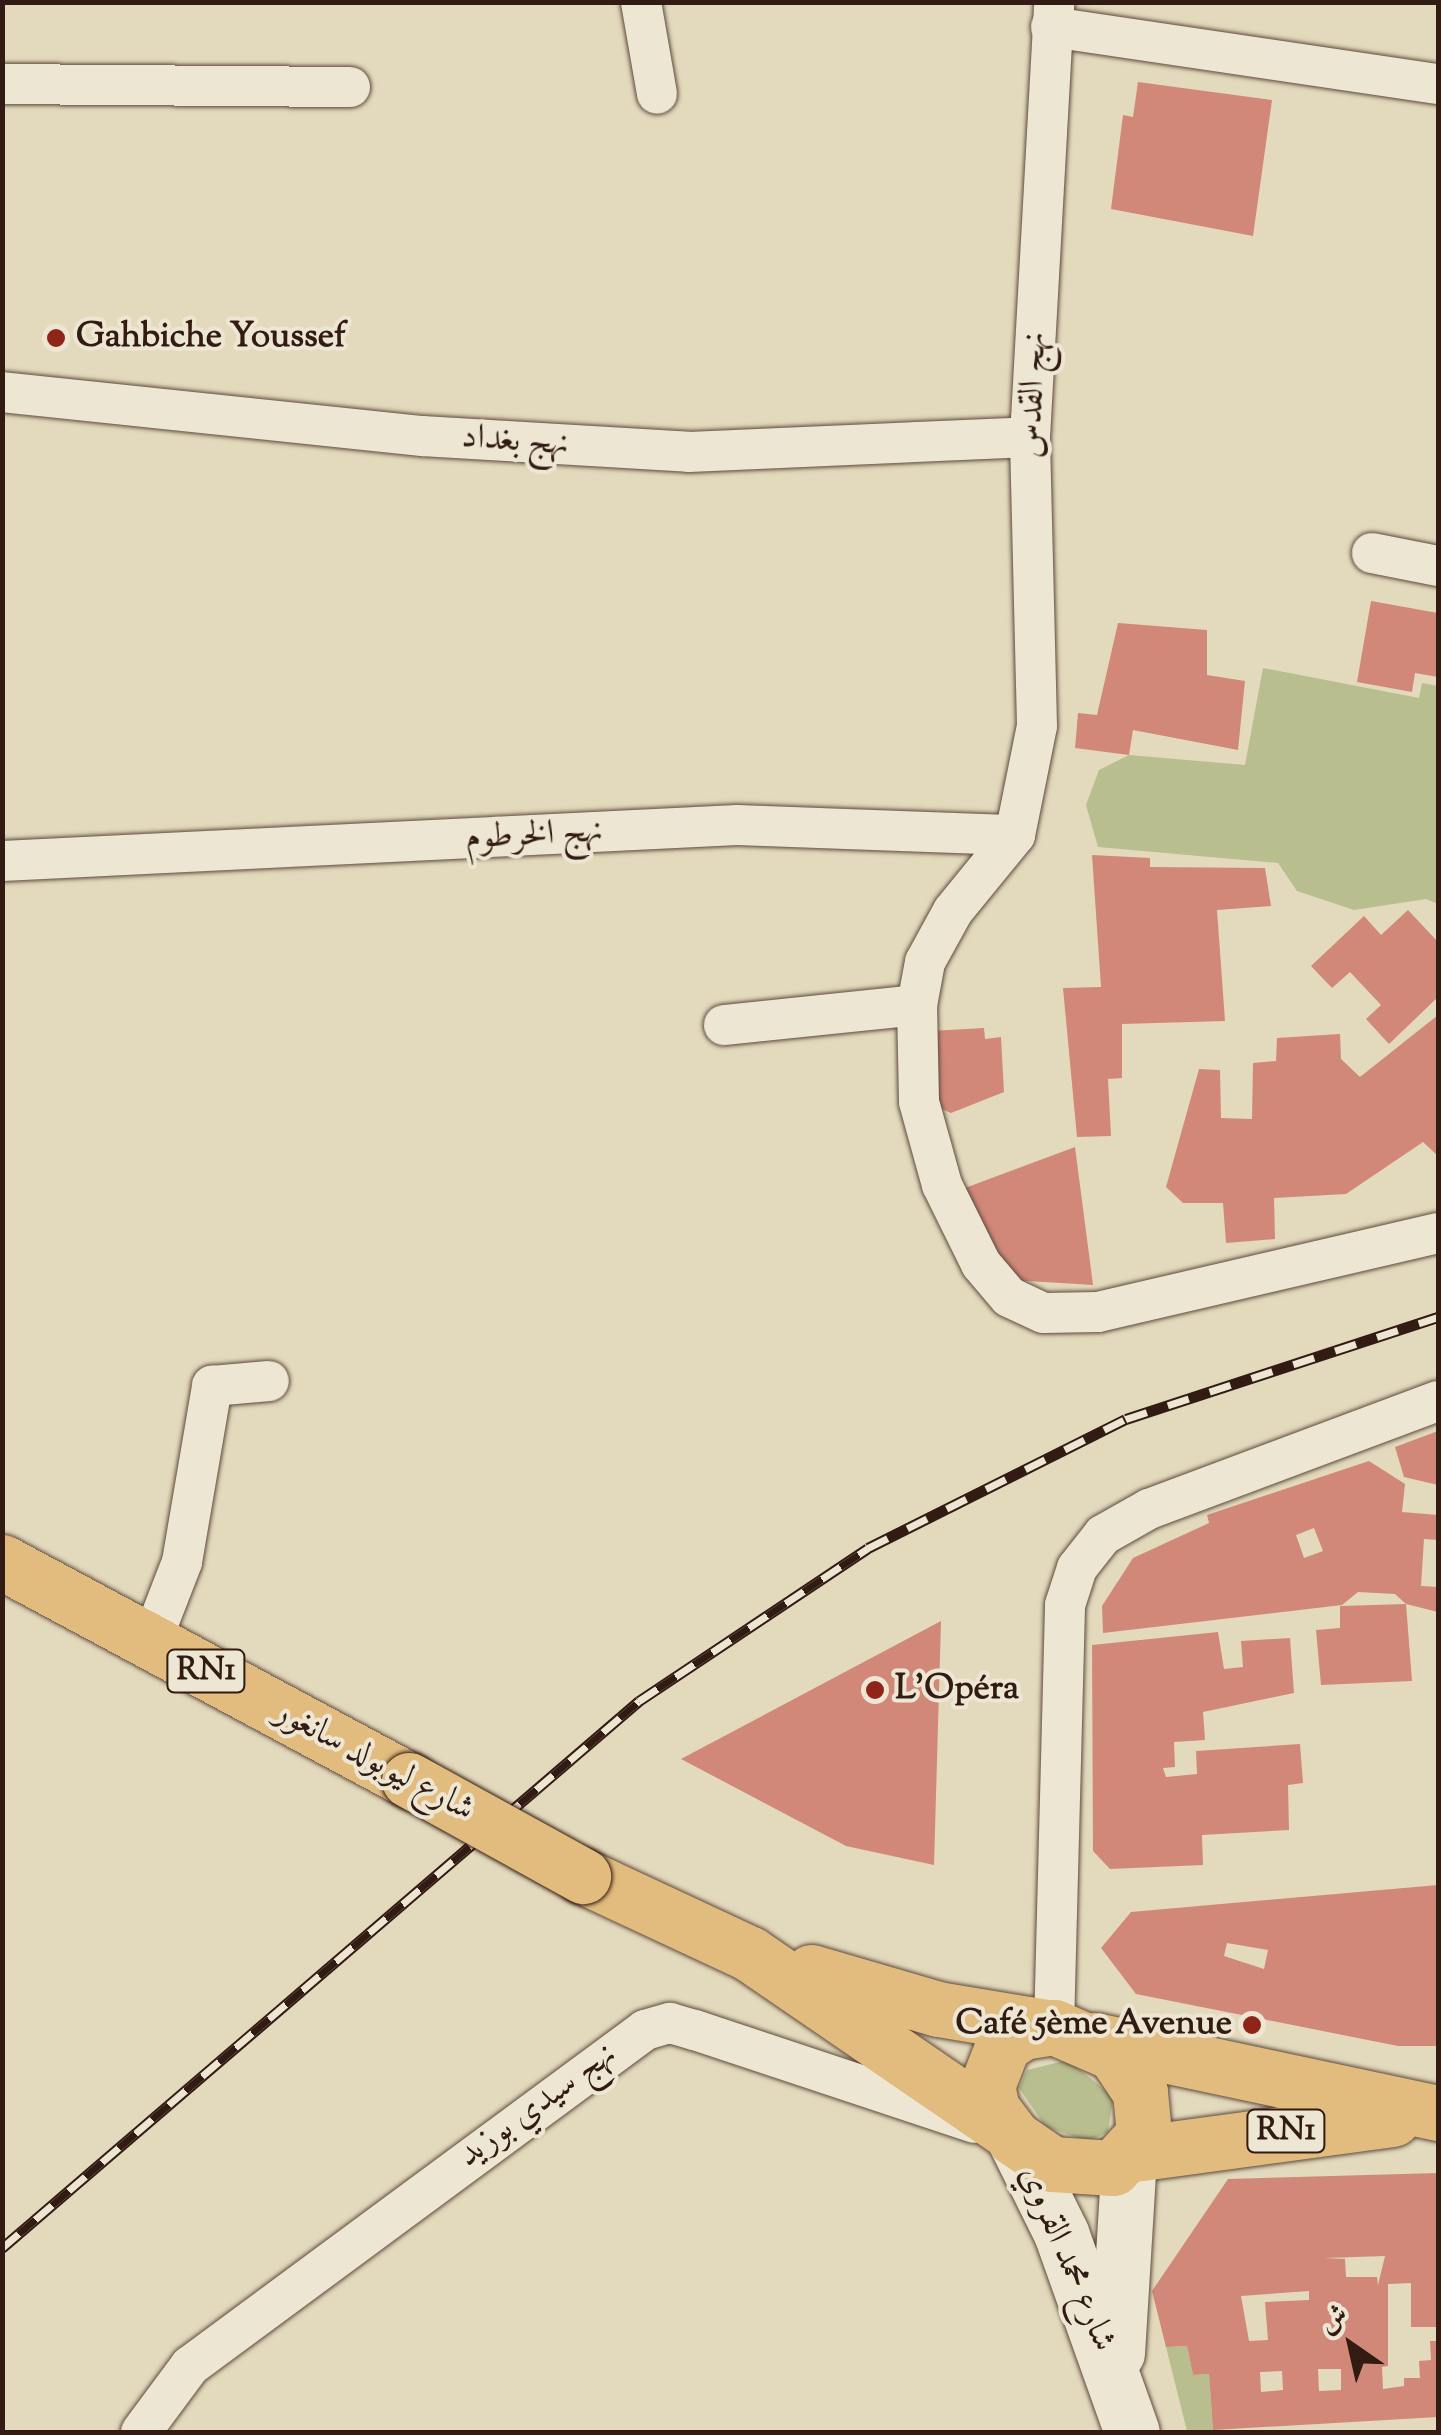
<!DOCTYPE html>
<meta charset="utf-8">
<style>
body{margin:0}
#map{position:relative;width:1441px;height:2435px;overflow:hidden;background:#e3d9bc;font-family:"Sorts Mill Goudy",Amiri,serif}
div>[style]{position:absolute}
.green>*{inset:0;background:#b8be8e}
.building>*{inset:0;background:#d18879}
.roads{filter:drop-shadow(0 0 2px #5e4a3c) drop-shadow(0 0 2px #5e4a3c)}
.minor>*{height:40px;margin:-20px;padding:0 20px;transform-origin:20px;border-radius:20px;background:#ede6d3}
.secondary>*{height:55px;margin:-27.5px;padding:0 27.5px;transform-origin:27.5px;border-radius:27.5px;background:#ede6d3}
.primary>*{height:55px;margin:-27.5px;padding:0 27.5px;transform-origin:27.5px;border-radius:27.5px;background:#e2bc7e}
.rail>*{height:11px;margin-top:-5.5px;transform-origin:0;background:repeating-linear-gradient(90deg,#ede6d3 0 22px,#311b12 0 44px);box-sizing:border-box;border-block:2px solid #311b12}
.bridges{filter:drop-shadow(0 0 2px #311b12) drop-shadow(0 0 2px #311b12)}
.primary-bridge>*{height:55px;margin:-27.5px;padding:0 27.5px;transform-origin:27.5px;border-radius:27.5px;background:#e2bc7e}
.dots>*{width:28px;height:28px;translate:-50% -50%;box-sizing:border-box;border:5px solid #ede6d3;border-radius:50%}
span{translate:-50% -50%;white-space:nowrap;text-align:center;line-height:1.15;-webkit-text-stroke:8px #ede6d3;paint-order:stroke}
.shield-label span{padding:2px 8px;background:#ede6d3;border:2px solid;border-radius:8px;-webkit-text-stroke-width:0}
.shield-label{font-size:32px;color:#311b12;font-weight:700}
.poi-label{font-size:35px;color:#311b12;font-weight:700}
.left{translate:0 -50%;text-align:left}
.right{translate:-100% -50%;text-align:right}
.street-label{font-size:35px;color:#311b12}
.frame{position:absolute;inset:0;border:5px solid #311b12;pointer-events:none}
.north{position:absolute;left:1301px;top:2295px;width:100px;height:100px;-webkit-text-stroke:8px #ede6d3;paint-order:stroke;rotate:326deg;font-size:28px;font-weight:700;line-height:40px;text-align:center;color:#311b12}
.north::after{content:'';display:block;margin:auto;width:35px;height:45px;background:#311b12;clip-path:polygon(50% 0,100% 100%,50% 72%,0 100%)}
</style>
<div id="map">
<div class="green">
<i style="clip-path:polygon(1263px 668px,1419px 698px,1422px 683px,1438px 686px,1438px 904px,1426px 899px,1354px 910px,1297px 891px,1278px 863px,1098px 847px,1086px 805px,1099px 770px,1129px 755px,1245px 765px)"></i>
<i style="clip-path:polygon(1068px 2060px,1113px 2097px,1108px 2132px,1088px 2141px,1046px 2127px,1019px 2088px,1027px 2070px)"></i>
<i style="clip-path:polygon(1187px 2346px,1193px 2375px,1209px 2374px,1213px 2430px,1187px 2431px,1166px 2347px)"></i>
</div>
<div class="building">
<i style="clip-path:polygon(1138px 82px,1272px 100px,1253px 236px,1111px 209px,1123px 115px,1133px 117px)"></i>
<i style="clip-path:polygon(1371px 601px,1438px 613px,1438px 677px,1415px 673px,1412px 692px,1357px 682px)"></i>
<i style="clip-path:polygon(1118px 623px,1207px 630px,1207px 675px,1245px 681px,1238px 750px,1133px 730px,1129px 755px,1075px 748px,1078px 713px,1097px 715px)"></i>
<i style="clip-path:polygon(1092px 855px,1150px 858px,1150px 867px,1265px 868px,1271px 906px,1217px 910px,1225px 1021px,1122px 1024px,1122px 1078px,1108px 1079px,1111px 1136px,1077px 1137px,1063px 988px,1101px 987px)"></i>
<i style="clip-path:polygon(1408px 910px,1438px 942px,1438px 997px,1389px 1044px,1366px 1019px,1381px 1005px,1350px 972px,1332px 988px,1311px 966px,1364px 916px,1381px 935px)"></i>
<i style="clip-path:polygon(1438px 1015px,1438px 1156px,1423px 1142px,1346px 1194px,1274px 1198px,1275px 1239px,1226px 1243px,1223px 1203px,1183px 1203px,1166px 1187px,1199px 1069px,1220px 1070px,1221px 1118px,1252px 1119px,1253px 1063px,1276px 1061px,1277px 1038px,1340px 1034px,1341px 1059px,1360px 1077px)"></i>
<i style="clip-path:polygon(984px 1028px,985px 1039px,1001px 1037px,1004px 1092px,951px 1113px,932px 1105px,931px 1031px)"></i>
<i style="clip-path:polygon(1075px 1147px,1093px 1285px,1012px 1280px,965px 1188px)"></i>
<i style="clip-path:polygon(1438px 1431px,1438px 1485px,1404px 1477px,1395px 1447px)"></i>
<i style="clip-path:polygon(evenodd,1369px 1461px,1405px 1484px,1402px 1512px,1438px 1515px,1438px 1540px,1424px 1539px,1421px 1586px,1438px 1587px,1438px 1612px,1406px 1604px,1412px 1681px,1321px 1685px,1316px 1630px,1340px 1628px,1340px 1606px,1406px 1604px,1395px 1594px,1358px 1592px,1342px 1605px,1103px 1633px,1102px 1606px,1133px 1558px,1209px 1523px,1207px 1515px,1369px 1461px,1314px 1528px,1323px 1551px,1304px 1558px,1296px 1535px,1314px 1528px)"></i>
<i style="clip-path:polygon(941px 1621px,934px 1865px,846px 1846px,681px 1759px)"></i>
<i style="clip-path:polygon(1218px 1632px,1224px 1669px,1243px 1667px,1241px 1641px,1290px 1638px,1294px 1693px,1203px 1712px,1205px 1740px,1174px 1742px,1175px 1767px,1163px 1768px,1166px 1777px,1197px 1774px,1196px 1751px,1300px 1744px,1303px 1783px,1288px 1785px,1289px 1830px,1202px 1835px,1203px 1865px,1110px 1869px,1093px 1851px,1092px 1645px)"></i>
<i style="clip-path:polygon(evenodd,1438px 1885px,1438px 2046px,1398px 2046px,1136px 1994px,1101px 1948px,1131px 1912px,1438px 1885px,1227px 1943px,1268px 1950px,1264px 1969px,1224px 1956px,1227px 1943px)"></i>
<i style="clip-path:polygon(evenodd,1438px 2173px,1438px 2327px,1411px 2327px,1411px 2283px,1388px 2284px,1388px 2366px,1382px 2367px,1383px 2389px,1404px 2386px,1404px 2378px,1420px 2378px,1419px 2361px,1431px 2360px,1430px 2341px,1438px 2341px,1438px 2417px,1213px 2430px,1209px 2374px,1193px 2375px,1187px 2346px,1166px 2347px,1152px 2291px,1228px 2179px,1438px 2173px,1385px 2256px,1378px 2285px,1377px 2277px,1346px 2277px,1345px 2259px,1324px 2258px,1385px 2256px,1438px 2173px,1309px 2291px,1309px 2300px,1265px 2302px,1268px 2340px,1249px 2341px,1241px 2296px,1309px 2291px,1438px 2173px,1318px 2369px,1341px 2369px,1341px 2390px,1319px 2391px,1318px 2369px,1438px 2173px,1282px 2371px,1283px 2390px,1261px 2392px,1260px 2372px,1282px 2371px)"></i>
</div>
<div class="roads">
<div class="minor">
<i style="left:641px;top:2px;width:93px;rotate:80.1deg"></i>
<i style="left:1051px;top:27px;width:391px;rotate:8.4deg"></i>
<i style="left:2px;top:84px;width:348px;rotate:0.5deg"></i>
<i style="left:2px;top:392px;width:422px;rotate:6deg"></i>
<i style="left:422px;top:436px;width:267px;rotate:3.4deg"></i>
<i style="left:689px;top:452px;width:341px;rotate:-2.5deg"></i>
<i style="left:1372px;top:553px;width:67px;rotate:11.1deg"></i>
<i style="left:1015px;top:835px;width:98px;rotate:129.2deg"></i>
<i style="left:953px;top:911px;width:58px;rotate:118.8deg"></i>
<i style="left:925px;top:962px;width:44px;rotate:100.5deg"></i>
<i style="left:917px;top:1005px;width:97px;rotate:88.8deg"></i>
<i style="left:919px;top:1102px;width:86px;rotate:74.5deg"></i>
<i style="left:942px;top:1185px;width:88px;rotate:63.7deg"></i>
<i style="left:981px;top:1264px;width:43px;rotate:49.7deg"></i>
<i style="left:1009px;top:1297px;width:38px;rotate:25deg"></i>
<i style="left:1044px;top:1313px;width:54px;rotate:-1.1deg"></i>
<i style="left:1098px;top:1312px;width:349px;rotate:-13.1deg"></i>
<i style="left:2px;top:861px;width:736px;rotate:-2.8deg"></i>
<i style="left:737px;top:825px;width:278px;rotate:2.1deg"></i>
<i style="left:1015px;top:835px;width:111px;rotate:-78.6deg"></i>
<i style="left:1037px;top:726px;width:289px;rotate:-91.4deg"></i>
<i style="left:1030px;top:437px;width:436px;rotate:-86.8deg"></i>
<i style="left:724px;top:1025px;width:194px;rotate:-5.9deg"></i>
<i style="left:151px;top:1642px;width:86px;rotate:-68.8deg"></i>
<i style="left:182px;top:1562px;width:179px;rotate:-80.3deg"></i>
<i style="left:212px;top:1386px;width:57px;rotate:-5deg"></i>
<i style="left:1054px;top:2027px;width:422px;rotate:-88.5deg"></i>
<i style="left:1065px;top:1605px;width:39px;rotate:-72deg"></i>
<i style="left:1077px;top:1568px;width:42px;rotate:-51.8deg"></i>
<i style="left:1103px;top:1535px;width:53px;rotate:-29.5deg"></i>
<i style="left:1149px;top:1509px;width:309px;rotate:-20.5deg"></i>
<i style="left:141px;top:2432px;width:82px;rotate:-53.4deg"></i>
<i style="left:190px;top:2366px;width:566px;rotate:-36.44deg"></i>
<i style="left:645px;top:2030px;width:26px;rotate:-16deg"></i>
<i style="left:670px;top:2023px;width:26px;rotate:16deg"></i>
<i style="left:695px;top:2030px;width:294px;rotate:18.4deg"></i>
</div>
<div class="secondary">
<i style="left:1014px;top:2138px;width:106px;rotate:63.7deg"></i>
<i style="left:1061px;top:2233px;width:211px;rotate:70.4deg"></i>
<i style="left:1117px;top:2353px;width:195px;rotate:-86.5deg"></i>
</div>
<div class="primary">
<i style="left:2px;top:1562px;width:462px;rotate:28.2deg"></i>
<i style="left:583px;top:1876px;width:184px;rotate:25deg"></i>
<i style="left:750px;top:1954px;width:308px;rotate:34.4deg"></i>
<i style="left:811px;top:1972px;width:132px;rotate:16.2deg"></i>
<i style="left:938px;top:2009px;width:109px;rotate:9.5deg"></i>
<i style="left:1054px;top:2027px;width:65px;rotate:23.4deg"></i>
<i style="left:1114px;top:2053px;width:47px;rotate:56.3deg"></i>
<i style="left:1140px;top:2092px;width:42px;rotate:84.6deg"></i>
<i style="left:1144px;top:2134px;width:46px;rotate:132.4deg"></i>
<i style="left:1113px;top:2168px;width:61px;rotate:-176.2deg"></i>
<i style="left:1052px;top:2164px;width:46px;rotate:-145.6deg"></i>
<i style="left:1014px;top:2138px;width:36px;rotate:-127deg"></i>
<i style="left:992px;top:2109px;width:24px;rotate:-102deg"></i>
<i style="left:987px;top:2086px;width:44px;rotate:-68.7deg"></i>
<i style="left:1003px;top:2045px;width:23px;rotate:-34deg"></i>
<i style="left:1022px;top:2032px;width:32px;rotate:-9deg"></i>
<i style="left:1094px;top:2040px;width:352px;rotate:12deg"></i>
<i style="left:1134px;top:2154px;width:261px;rotate:-7.7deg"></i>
</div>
</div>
<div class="rail">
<i style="left:2px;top:2248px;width:840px;rotate:-40.65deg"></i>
<i style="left:639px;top:1701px;width:275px;rotate:-33.7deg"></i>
<i style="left:868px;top:1548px;width:288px;rotate:-26.6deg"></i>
<i style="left:1126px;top:1419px;width:328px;rotate:-18.1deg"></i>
</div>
<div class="bridges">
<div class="primary-bridge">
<i style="left:409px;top:1780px;width:199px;rotate:28.9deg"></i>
</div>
</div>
<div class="dots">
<i style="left:56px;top:338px;background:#8f2418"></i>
<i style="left:875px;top:1690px;background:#8f2418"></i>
<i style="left:1252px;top:2025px;background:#8f2418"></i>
</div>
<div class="shield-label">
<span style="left:206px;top:1671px">RN1</span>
<span style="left:1286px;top:2131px">RN1</span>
</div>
<div class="poi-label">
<span class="left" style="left:76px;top:338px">Gahbiche Youssef</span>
<span class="left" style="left:895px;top:1690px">L'Opéra</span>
<span class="right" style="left:1232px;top:2025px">Café 5ème Avenue</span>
</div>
<div class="street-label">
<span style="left:1034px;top:395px;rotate:-88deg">نهج القدس</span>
<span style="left:515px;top:442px;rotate:4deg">نهج بغداد</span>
<span style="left:534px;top:836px;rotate:-3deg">نهج الخرطوم</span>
<span style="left:374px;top:1762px;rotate:28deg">شارع ليوبولد سانغور</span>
<span style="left:538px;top:2106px;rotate:-36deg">نهج سيدي بوزيد</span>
<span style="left:1066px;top:2259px;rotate:67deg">شارع محمد القروي</span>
</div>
<div class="frame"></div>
<div class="north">ش</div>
</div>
